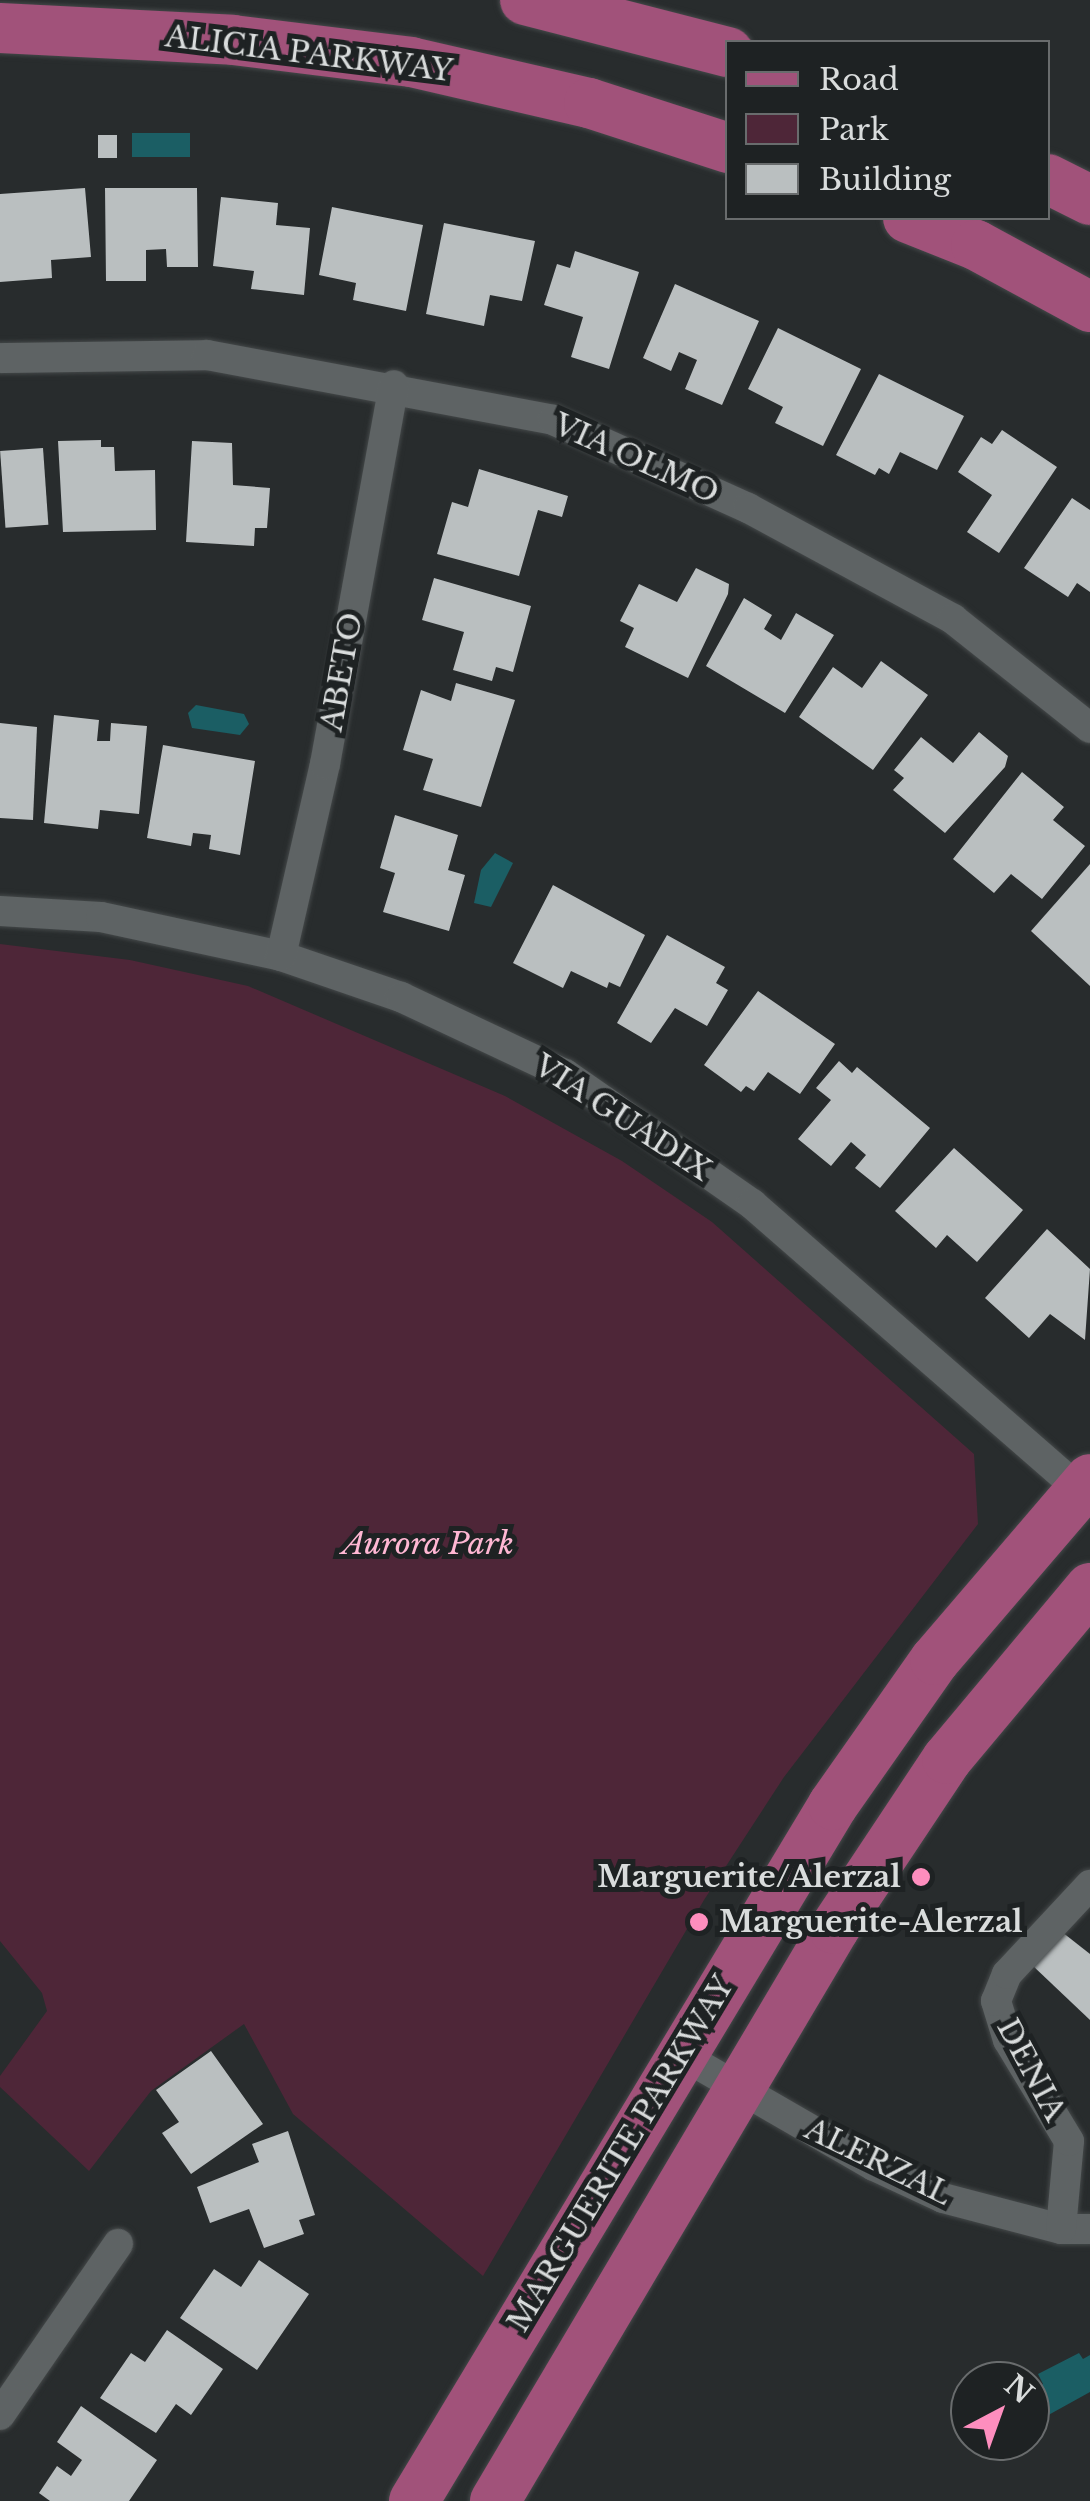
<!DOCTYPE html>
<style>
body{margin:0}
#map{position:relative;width:1090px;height:2501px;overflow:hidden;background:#282c2d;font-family:"Libre Baskerville",serif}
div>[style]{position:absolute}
.green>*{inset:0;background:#4e2638}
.water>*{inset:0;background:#1b5e64;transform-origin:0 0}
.building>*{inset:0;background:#babfc0;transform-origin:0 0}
.roads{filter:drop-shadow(0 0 2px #444849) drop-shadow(0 0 2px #444849)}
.street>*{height:30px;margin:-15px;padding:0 15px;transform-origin:15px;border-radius:15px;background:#5e6364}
.primary>*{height:50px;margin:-25px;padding:0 25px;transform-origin:25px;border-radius:25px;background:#a1527a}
.dots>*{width:28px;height:28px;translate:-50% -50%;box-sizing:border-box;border:5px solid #1e2223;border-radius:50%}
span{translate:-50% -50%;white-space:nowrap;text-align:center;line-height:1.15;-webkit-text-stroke:10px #1e2223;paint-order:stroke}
.street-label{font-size:30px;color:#d9dcdc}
.park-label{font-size:30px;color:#ffb7d3;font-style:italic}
.poi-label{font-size:30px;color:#d9dcdc;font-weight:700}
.right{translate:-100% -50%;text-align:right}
.left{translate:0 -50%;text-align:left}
.legend{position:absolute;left:725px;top:40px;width:325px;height:180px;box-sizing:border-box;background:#1e2223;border:2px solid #696c6d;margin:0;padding:12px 18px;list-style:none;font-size:30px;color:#d9dcdc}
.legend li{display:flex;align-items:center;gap:20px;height:50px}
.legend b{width:50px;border:2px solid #696c6d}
.north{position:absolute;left:950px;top:2361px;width:100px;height:100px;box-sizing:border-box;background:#1e2223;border:2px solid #696c6d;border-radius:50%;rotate:41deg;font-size:28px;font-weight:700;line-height:40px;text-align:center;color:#d9dcdc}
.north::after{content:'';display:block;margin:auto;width:35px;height:45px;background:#fe8ebe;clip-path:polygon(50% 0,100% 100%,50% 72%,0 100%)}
</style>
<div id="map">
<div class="green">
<i style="clip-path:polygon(0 944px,130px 960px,248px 986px,505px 1096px,622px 1161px,712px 1222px,974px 1454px,978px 1524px,784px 1777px,704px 1900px,483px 2276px,293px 2114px,244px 2024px,151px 2091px,89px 2171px,0 2087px,0 2076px,47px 2011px,42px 1993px,0 1941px)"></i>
</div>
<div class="water">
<i style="left:132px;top:133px;width:58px;height:24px"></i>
<i style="clip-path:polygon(196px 705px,244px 714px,249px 724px,240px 735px,192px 728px,188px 713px)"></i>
<i style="clip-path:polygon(495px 853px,513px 863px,491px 907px,474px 903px,481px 870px)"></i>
<i style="clip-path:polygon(1079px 2353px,1083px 2359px,1090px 2355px,1090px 2392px,1043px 2418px,1030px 2395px,1043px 2384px,1038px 2374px)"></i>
</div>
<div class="building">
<i style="left:98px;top:135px;width:19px;height:23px"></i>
<i style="clip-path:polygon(85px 188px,91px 257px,51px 260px,52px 278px,0 282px,0 194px)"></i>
<i style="clip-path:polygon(105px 188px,197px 188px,198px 267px,167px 267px,166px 249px,146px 250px,146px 281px,106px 281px)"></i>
<i style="clip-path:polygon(221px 197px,278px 203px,276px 225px,310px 228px,304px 295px,251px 289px,254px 271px,213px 266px)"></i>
<i style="clip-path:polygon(332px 207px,423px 225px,406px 311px,353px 300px,356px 283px,319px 275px)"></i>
<i style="clip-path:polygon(444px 223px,535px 241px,522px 301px,490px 295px,484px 326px,426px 314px)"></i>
<i style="clip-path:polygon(575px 251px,639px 272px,609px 369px,571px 357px,583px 317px,544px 305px,557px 264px,570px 268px)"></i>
<i style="clip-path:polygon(675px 284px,759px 321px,722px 405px,685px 389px,697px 360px,679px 352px,671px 371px,643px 358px)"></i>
<i style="clip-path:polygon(778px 328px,861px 369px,823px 446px,775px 423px,783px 407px,748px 389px)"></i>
<i style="clip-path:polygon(879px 374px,964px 416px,937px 470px,900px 452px,889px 474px,879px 468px,875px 475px,836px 455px)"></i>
<i style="clip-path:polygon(1002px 430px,1057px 467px,999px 553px,967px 532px,992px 495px,958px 472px,981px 437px,992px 444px)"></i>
<i style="clip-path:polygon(101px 440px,101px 447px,114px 447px,115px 471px,155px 470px,156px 530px,63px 532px,58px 441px)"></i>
<i style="clip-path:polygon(192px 441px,232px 443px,233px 485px,270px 488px,267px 528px,255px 528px,254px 546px,186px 542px)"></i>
<i style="left:43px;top:448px;width:77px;height:43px;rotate:86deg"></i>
<i style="clip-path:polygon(479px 469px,568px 496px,562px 517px,538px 510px,519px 576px,437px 554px,452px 502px,468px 507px)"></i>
<i style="clip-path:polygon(1072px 498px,1090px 510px,1090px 592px,1077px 583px,1068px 597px,1024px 568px)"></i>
<i style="clip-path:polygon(696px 568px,729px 584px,728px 594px,688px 678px,625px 647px,634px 628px,620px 621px,639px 584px,677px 602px)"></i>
<i style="clip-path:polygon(434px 578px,531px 606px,513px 672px,496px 667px,492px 681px,453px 670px,464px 632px,422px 620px)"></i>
<i style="clip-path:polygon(744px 598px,772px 615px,764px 629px,781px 640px,796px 613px,834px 635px,785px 713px,706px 666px)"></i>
<i style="clip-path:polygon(881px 661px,928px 695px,873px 770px,799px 717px,833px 667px,862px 688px)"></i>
<i style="clip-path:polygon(456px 683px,515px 700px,481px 807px,423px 790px,433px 759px,403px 750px,421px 690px,451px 701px)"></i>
<i style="clip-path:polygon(54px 715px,99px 720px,97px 741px,110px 741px,111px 723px,147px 726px,139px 814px,100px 810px,98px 829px,44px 823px)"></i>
<i style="clip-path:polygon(0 723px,37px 727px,33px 820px,0 818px)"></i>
<i style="clip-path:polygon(979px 732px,1008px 756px,1005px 767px,945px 833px,893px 790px,904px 778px,894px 770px,921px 737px,953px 763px)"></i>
<i style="clip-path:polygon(163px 745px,255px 761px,240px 855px,209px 849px,211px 835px,193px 833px,191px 846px,147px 838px)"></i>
<i style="clip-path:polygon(1022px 772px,1064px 807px,1053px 820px,1085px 846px,1042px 899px,1011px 874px,994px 893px,953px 859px)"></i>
<i style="clip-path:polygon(395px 815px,458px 835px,448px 870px,465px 875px,449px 931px,383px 912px,395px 873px,380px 868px)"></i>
<i style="clip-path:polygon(1090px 864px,1090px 986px,1031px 931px)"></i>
<i style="clip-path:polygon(553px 885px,645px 935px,620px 987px,609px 982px,607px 988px,571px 971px,563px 988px,513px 963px)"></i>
<i style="clip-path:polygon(667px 935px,725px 967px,716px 983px,728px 990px,707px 1026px,675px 1008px,651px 1043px,617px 1023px)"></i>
<i style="clip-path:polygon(758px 991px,835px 1044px,800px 1094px,768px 1072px,754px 1091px,746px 1086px,741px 1092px,704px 1065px)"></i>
<i style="clip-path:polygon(839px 1061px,852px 1073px,857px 1067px,930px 1128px,880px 1188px,855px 1168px,866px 1155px,851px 1142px,831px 1166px,798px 1139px,831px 1100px,816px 1088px)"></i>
<i style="clip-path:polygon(954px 1148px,1023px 1210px,977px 1262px,947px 1235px,936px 1248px,895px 1211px)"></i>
<i style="clip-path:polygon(1047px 1229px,1090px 1269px,1085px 1340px,1050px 1314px,1029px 1338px,985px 1298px)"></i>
<i style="clip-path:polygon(1062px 1932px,1090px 1954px,1090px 2020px,1032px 1965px)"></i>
<i style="clip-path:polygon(211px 2051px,263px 2124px,191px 2174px,162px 2133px,179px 2122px,156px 2090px)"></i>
<i style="clip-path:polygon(288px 2131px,315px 2215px,299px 2220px,304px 2234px,264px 2248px,249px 2209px,210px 2223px,197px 2187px,259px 2162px,252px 2144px)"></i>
<i style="clip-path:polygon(259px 2260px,309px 2294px,257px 2370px,180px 2318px,214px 2269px,241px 2287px)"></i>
<i style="clip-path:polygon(167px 2330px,223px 2369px,191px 2415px,176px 2404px,156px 2433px,100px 2398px,131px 2353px,145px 2362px)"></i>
<i style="clip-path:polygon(81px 2406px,157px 2460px,129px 2501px,50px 2501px,39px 2493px,57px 2466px,71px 2476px,82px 2460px,57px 2442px)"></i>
<i style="clip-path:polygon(970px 2441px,1005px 2441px,978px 2455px)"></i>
</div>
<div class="roads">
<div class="street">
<i style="left:0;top:358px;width:207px;rotate:-0.8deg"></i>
<i style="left:207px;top:355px;width:352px;rotate:10.6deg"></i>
<i style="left:553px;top:420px;width:214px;rotate:24.3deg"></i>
<i style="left:748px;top:508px;width:233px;rotate:28.4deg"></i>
<i style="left:953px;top:619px;width:175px;rotate:38.5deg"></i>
<i style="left:0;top:911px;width:101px;rotate:3.4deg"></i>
<i style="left:101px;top:917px;width:184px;rotate:12.2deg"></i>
<i style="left:281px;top:956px;width:127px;rotate:18.9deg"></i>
<i style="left:401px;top:997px;width:181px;rotate:25.2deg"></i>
<i style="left:565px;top:1074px;width:228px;rotate:34.8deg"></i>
<i style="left:752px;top:1204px;width:449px;rotate:41.1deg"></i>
<i style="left:281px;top:956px;width:197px;rotate:-77.1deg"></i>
<i style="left:325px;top:764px;width:385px;rotate:-79.7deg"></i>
<i style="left:680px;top:2054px;width:224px;rotate:30deg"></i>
<i style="left:874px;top:2166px;width:76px;rotate:24.9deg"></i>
<i style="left:943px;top:2198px;width:122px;rotate:14.7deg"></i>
<i style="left:1061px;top:2229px;width:29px"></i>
<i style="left:1061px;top:2229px;width:88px;rotate:-84.8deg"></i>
<i style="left:1069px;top:2141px;width:118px;rotate:-121.1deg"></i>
<i style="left:1008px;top:2040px;width:41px;rotate:-107.1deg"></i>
<i style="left:996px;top:2001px;width:29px;rotate:-68deg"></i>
<i style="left:1007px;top:1974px;width:122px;rotate:-47deg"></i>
<i style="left:0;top:2415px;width:208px;rotate:-55.4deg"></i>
</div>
<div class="primary">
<i style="left:525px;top:0;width:210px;rotate:14.4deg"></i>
<i style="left:0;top:28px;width:233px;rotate:2.9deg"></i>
<i style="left:233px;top:40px;width:179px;rotate:7deg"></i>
<i style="left:411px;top:62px;width:183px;rotate:13deg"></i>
<i style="left:589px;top:103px;width:146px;rotate:17.9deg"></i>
<i style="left:1048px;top:179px;width:47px;rotate:26.6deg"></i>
<i style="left:908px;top:218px;width:73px;rotate:21.7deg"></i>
<i style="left:976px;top:245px;width:130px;rotate:28.5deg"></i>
<i style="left:414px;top:2501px;width:812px;rotate:-58.95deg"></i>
<i style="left:833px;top:1805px;width:177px;rotate:-54.9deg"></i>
<i style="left:935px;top:1660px;width:238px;rotate:-49.4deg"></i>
<i style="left:495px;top:2501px;width:665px;rotate:-59.35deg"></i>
<i style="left:834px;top:1929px;width:204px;rotate:-56.4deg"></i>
<i style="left:947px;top:1759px;width:223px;rotate:-50.1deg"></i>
</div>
</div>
<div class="dots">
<i style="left:921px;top:1877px;background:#fe8ebe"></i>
<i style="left:699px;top:1922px;background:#fe8ebe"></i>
</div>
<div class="street-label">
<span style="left:309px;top:54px;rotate:7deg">ALICIA PARKWAY</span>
<span style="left:636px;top:459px;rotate:24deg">VIA OLMO</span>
<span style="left:342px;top:672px;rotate:-80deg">ABETO</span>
<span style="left:622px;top:1118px;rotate:33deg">VIA GUADIX</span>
<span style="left:1031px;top:2070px;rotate:62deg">DENIA</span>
<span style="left:621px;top:2154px;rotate:-59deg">MARGUERITE PARKWAY</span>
<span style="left:878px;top:2162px;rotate:26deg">ALERZAL</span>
</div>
<div class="park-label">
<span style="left:428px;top:1544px">Aurora Park</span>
</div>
<div class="poi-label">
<span class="right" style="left:901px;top:1877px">Marguerite/Alerzal</span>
<span class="left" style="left:719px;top:1922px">Marguerite-Alerzal</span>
</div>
<ul class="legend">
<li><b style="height:12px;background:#a1527a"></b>Road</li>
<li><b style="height:28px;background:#4e2638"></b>Park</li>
<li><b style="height:28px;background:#babfc0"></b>Building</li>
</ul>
<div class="north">N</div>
</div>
